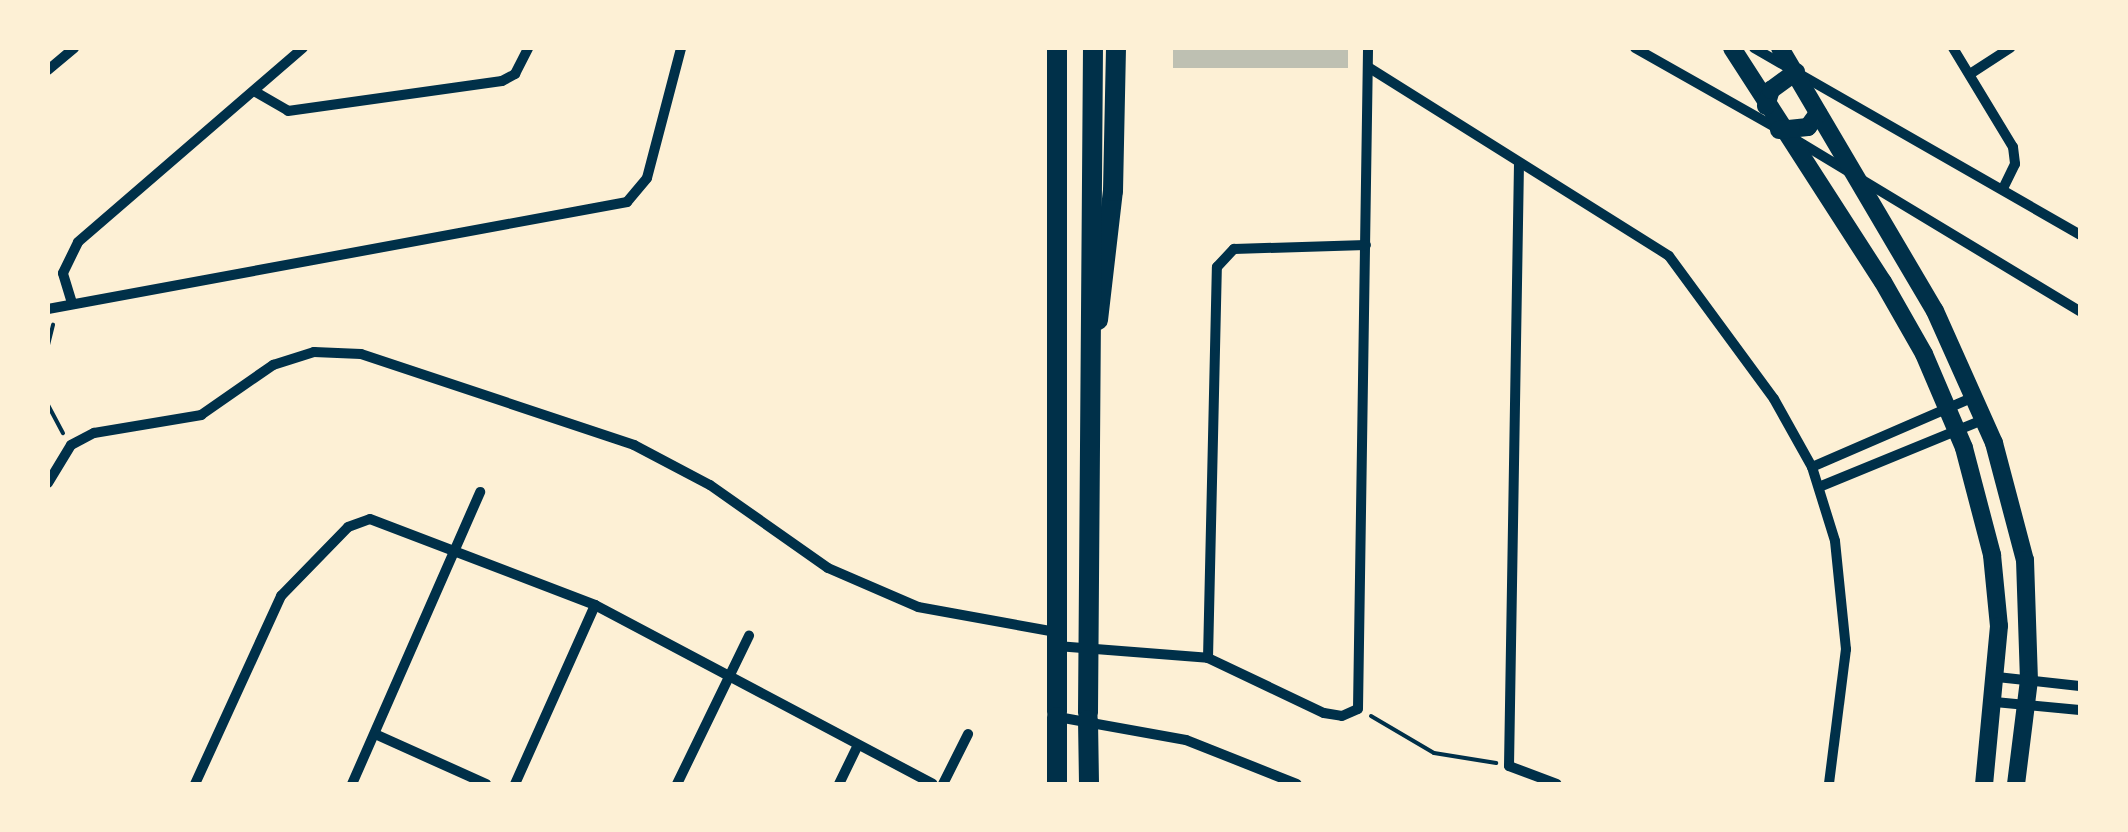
<!DOCTYPE html>
<style>
body{margin:0}
#map{position:relative;width:2128px;height:832px;overflow:hidden;background:#fdf0d5;font-family:Helvetica,sans-serif}
div>[style]{position:absolute}
.building>*{inset:0;background:#bec0b2;transform-origin:0 0}
.path>*{height:4px;margin:-2px;padding:0 2px;transform-origin:2px;border-radius:2px;background:#003049}
.minor>*{height:10px;margin:-5px;padding:0 5px;transform-origin:5px;border-radius:5px;background:#003049}
.tertiary>*{height:18px;margin:-9px;padding:0 9px;transform-origin:9px;border-radius:9px;background:#003049}
.secondary>*{height:20px;margin:-10px;padding:0 10px;transform-origin:10px;border-radius:10px;background:#003049}
.primary>*{height:20px;margin:-10px;padding:0 10px;transform-origin:10px;border-radius:10px;background:#003049}
span{translate:-50% -50%;white-space:nowrap;text-align:center;line-height:1.15;-webkit-text-stroke:8px #fdf0d5;paint-order:stroke}
.frame{position:absolute;inset:0;border:50px solid #fdf0d5;pointer-events:none}
</style>
<div id="map">
<div class="building">
<i style="left:1173px;top:48px;width:175px;height:20px"></i>
</div>
<div class="path">
<i style="left:48px;top:345px;width:21px;rotate:-76deg"></i>
<i style="left:48px;top:405px;width:32px;rotate:62deg"></i>
<i style="left:1371px;top:716px;width:73px;rotate:30.4deg"></i>
<i style="left:1434px;top:753px;width:63px;rotate:9.2deg"></i>
</div>
<div class="minor">
<i style="left:1635px;top:48px;width:169px;rotate:29.5deg"></i>
<i style="left:1754px;top:48px;width:376px;rotate:29.8deg"></i>
<i style="left:1953px;top:48px;width:116px;rotate:58.8deg"></i>
<i style="left:2013px;top:147px;width:17px;rotate:83deg"></i>
<i style="left:2015px;top:164px;width:28px;rotate:116deg"></i>
<i style="left:1368px;top:67px;width:355px;rotate:32.1deg"></i>
<i style="left:1669px;top:256px;width:177px;rotate:53.7deg"></i>
<i style="left:1774px;top:399px;width:78px;rotate:60.8deg"></i>
<i style="left:1812px;top:467px;width:77px;rotate:72.7deg"></i>
<i style="left:1835px;top:541px;width:109px;rotate:84.2deg"></i>
<i style="left:1846px;top:649px;width:136px;rotate:97.2deg"></i>
<i style="left:48px;top:70px;width:34px;rotate:-40deg"></i>
<i style="left:1970px;top:74px;width:48px;rotate:-33deg"></i>
<i style="left:254px;top:91px;width:39px;rotate:30deg"></i>
<i style="left:288px;top:111px;width:216px;rotate:-8deg"></i>
<i style="left:502px;top:81px;width:15px;rotate:-28deg"></i>
<i style="left:515px;top:74px;width:29px;rotate:-63deg"></i>
<i style="left:1796px;top:140px;width:332px;rotate:31.1deg"></i>
<i style="left:1519px;top:163px;width:603px;rotate:90.95deg"></i>
<i style="left:1509px;top:766px;width:51px;rotate:20.6deg"></i>
<i style="left:72px;top:303px;width:31px;rotate:-107deg"></i>
<i style="left:63px;top:273px;width:34px;rotate:-64deg"></i>
<i style="left:78px;top:242px;width:297px;rotate:-40.8deg"></i>
<i style="left:48px;top:309px;width:589px;rotate:-10.47deg"></i>
<i style="left:627px;top:202px;width:31px;rotate:-50deg"></i>
<i style="left:647px;top:178px;width:134px;rotate:-75.3deg"></i>
<i style="left:1812px;top:467px;width:179px;rotate:-23.4deg"></i>
<i style="left:48px;top:483px;width:44px;rotate:-58.8deg"></i>
<i style="left:71px;top:445px;width:26px;rotate:-28deg"></i>
<i style="left:94px;top:433px;width:109px;rotate:-9.5deg"></i>
<i style="left:201px;top:415px;width:88px;rotate:-34.8deg"></i>
<i style="left:273px;top:365px;width:43px;rotate:-17.6deg"></i>
<i style="left:314px;top:352px;width:47px;rotate:2.4deg"></i>
<i style="left:361px;top:354px;width:288px;rotate:18.4deg"></i>
<i style="left:634px;top:445px;width:86px;rotate:27.8deg"></i>
<i style="left:710px;top:485px;width:144px;rotate:35.1deg"></i>
<i style="left:828px;top:568px;width:98px;rotate:23.4deg"></i>
<i style="left:918px;top:607px;width:140px;rotate:10.3deg"></i>
<i style="left:1819px;top:487px;width:179px;rotate:-22.3deg"></i>
<i style="left:1057px;top:646px;width:151px;rotate:4.5deg"></i>
<i style="left:1208px;top:658px;width:128px;rotate:25.4deg"></i>
<i style="left:1324px;top:713px;width:18px;rotate:9deg"></i>
<i style="left:1342px;top:716px;width:17px;rotate:-24deg"></i>
<i style="left:1358px;top:709px;width:661px;rotate:-89.13deg"></i>
<i style="left:1208px;top:658px;width:391px;rotate:-88.7deg"></i>
<i style="left:1217px;top:267px;width:25px;rotate:-47deg"></i>
<i style="left:1234px;top:249px;width:132px;rotate:-1.7deg"></i>
<i style="left:1997px;top:677px;width:83px;rotate:6.2deg"></i>
<i style="left:1995px;top:702px;width:85px;rotate:5.4deg"></i>
<i style="left:1058px;top:717px;width:130px;rotate:10.2deg"></i>
<i style="left:1186px;top:740px;width:119px;rotate:21.6deg"></i>
<i style="left:375px;top:734px;width:122px;rotate:24.2deg"></i>
<i style="left:195px;top:784px;width:207px;rotate:-65.4deg"></i>
<i style="left:281px;top:596px;width:96px;rotate:-45.8deg"></i>
<i style="left:348px;top:527px;width:23px;rotate:-20deg"></i>
<i style="left:370px;top:519px;width:241px;rotate:20.9deg"></i>
<i style="left:595px;top:605px;width:382px;rotate:27.9deg"></i>
<i style="left:352px;top:784px;width:319px;rotate:-66.3deg"></i>
<i style="left:515px;top:784px;width:196px;rotate:-65.9deg"></i>
<i style="left:677px;top:784px;width:165px;rotate:-64.1deg"></i>
<i style="left:839px;top:784px;width:41px;rotate:-64.1deg"></i>
<i style="left:943px;top:784px;width:56px;rotate:-63.4deg"></i>
</div>
<div class="tertiary">
<i style="left:1732px;top:48px;width:278px;rotate:57.2deg"></i>
<i style="left:1883px;top:282px;width:83px;rotate:60.3deg"></i>
<i style="left:1924px;top:354px;width:102px;rotate:66.9deg"></i>
<i style="left:1964px;top:448px;width:111px;rotate:75.3deg"></i>
<i style="left:1992px;top:555px;width:71px;rotate:84.4deg"></i>
<i style="left:1999px;top:626px;width:159px;rotate:95.4deg"></i>
<i style="left:1780px;top:48px;width:305px;rotate:59.5deg"></i>
<i style="left:1935px;top:311px;width:145px;rotate:65.9deg"></i>
<i style="left:1994px;top:443px;width:121px;rotate:75.2deg"></i>
<i style="left:2025px;top:560px;width:120px;rotate:88.1deg"></i>
<i style="left:2029px;top:680px;width:105px;rotate:97.1deg"></i>
<i style="left:1766px;top:106px;width:17px;rotate:-73deg"></i>
<i style="left:1771px;top:90px;width:31px;rotate:-36deg"></i>
<i style="left:1779px;top:130px;width:29px;rotate:-6deg"></i>
<i style="left:1808px;top:127px;width:17px;rotate:-54deg"></i>
</div>
<div class="secondary">
<i style="left:1098px;top:320px;width:130px;rotate:-83.4deg"></i>
<i style="left:1113px;top:191px;width:143px;rotate:-88.8deg"></i>
</div>
<div class="primary">
<i style="left:1057px;top:48px;width:664px;rotate:90deg"></i>
<i style="left:1088px;top:713px;width:665px;rotate:-89.57deg"></i>
<i style="left:1057px;top:717px;width:67px;rotate:90deg"></i>
<i style="left:1088px;top:720px;width:64px;rotate:89.1deg"></i>
</div>
<div class="frame"></div>
</div>
